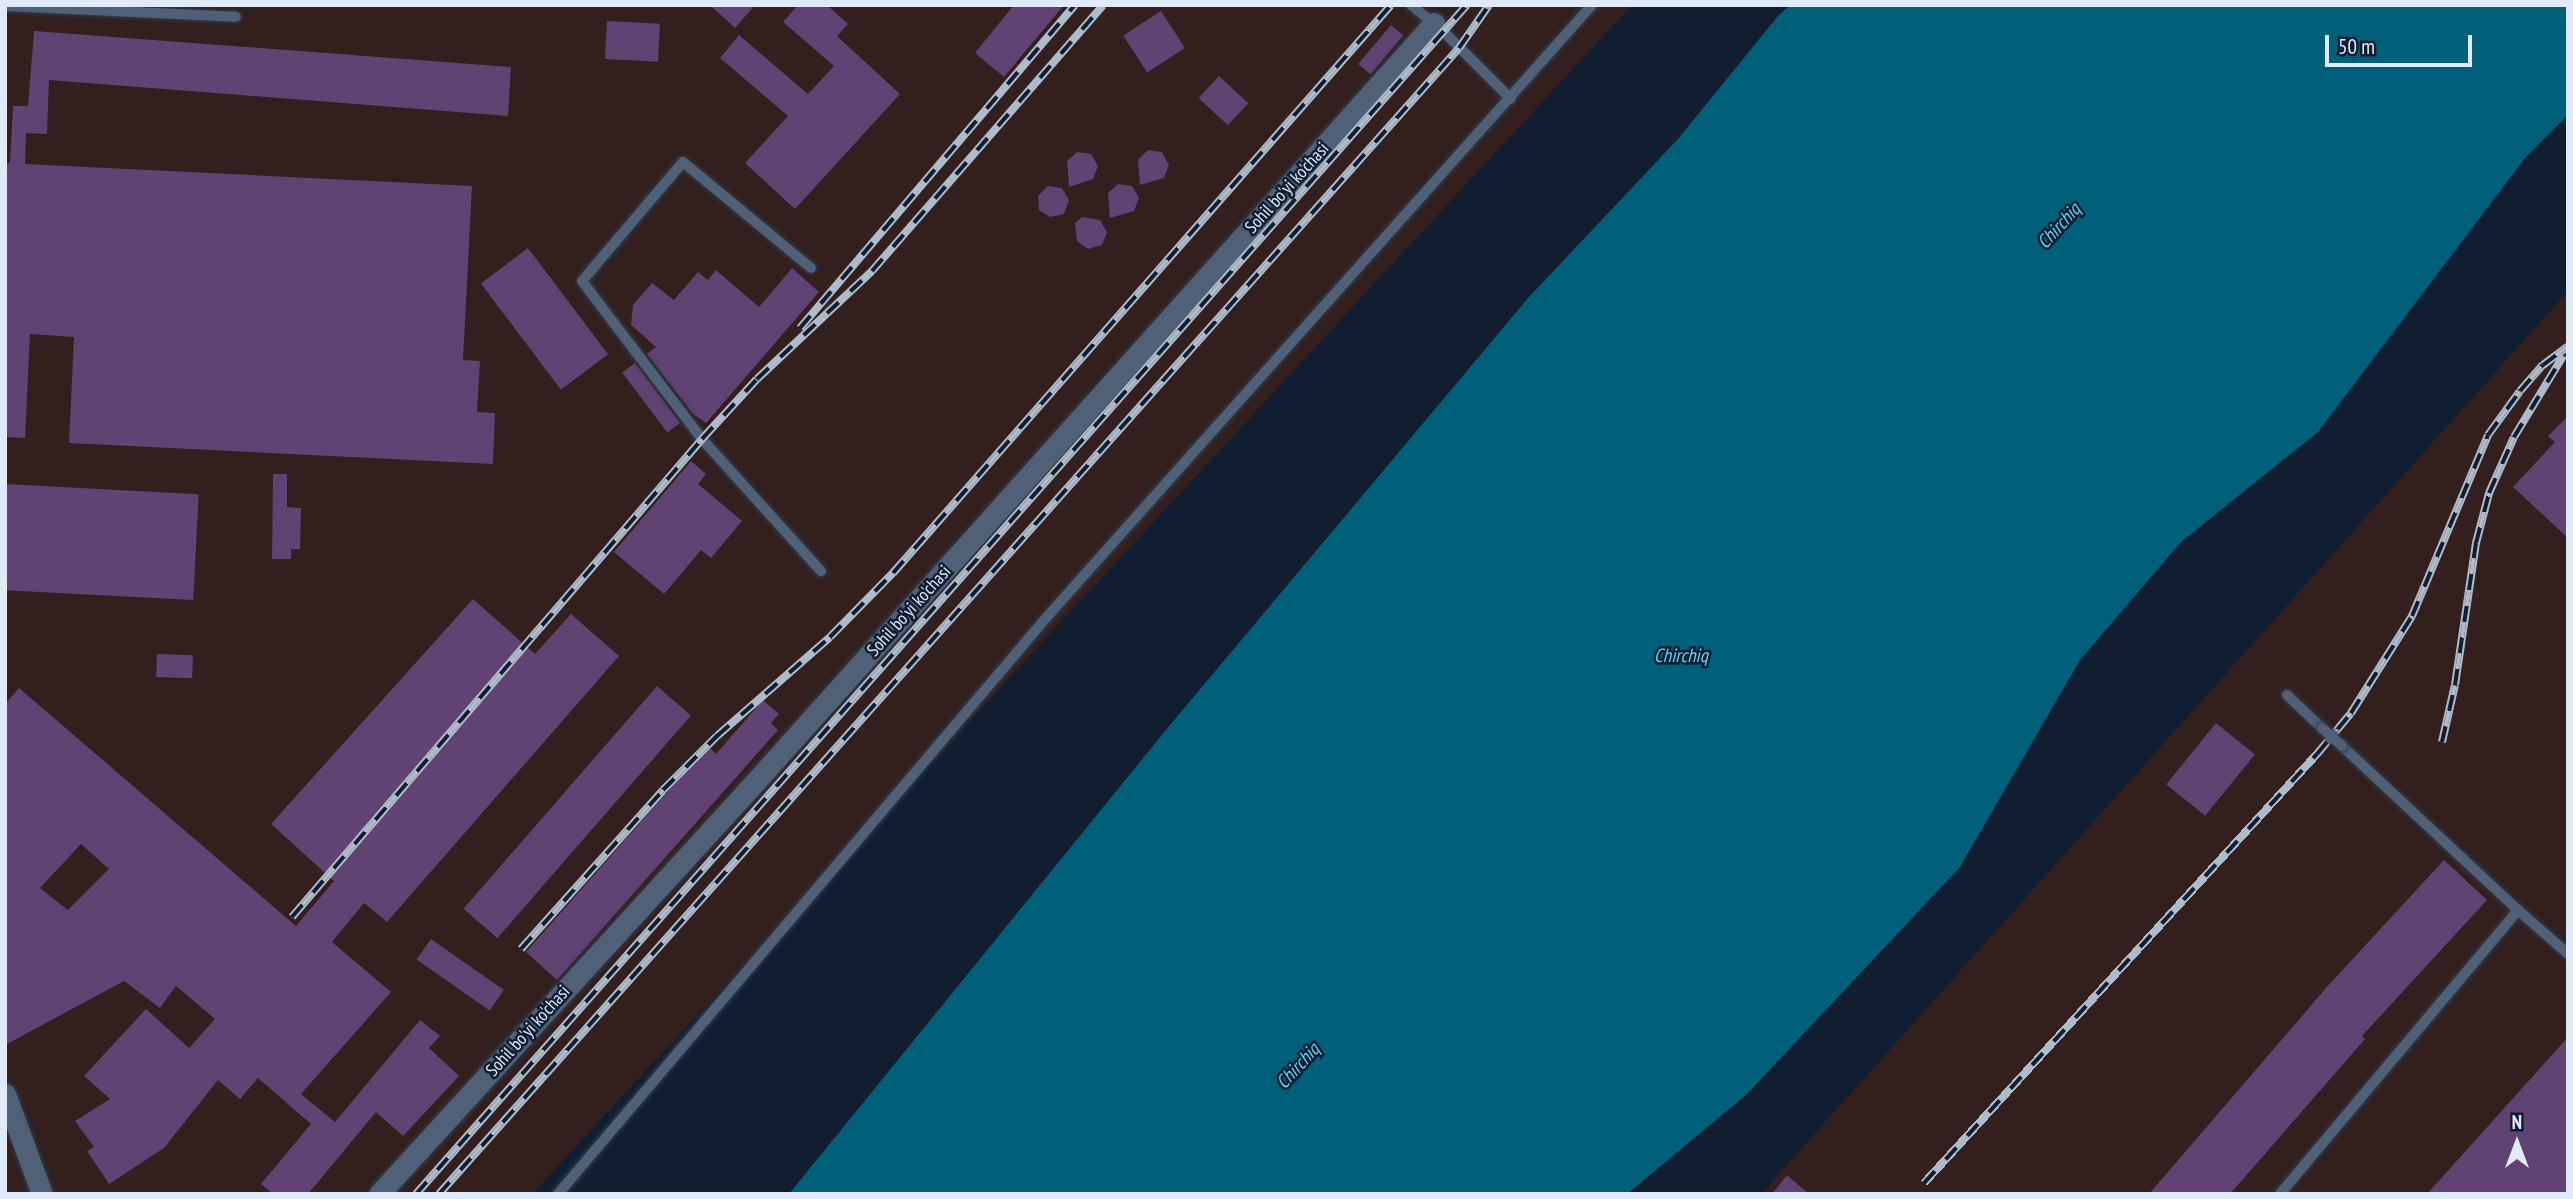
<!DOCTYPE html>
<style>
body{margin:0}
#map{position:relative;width:2573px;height:1199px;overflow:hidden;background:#111e32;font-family:"PT Sans Narrow",sans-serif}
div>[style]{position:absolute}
.industrial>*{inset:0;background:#321f1e}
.water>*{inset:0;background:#00607a}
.building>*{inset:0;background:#604273;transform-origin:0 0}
.roads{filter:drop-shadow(0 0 2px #323a4a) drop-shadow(0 0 2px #323a4a)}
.service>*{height:10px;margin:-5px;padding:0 5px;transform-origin:5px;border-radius:5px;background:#506077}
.minor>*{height:21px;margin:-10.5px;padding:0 10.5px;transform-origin:10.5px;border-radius:10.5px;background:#506077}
.rail>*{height:8px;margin-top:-4px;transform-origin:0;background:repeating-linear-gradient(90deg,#111e32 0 16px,#b0bbca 0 32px);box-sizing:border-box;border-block:2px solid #b0bbca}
.bridges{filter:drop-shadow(0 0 2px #323a4a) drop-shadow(0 0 2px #323a4a)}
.service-bridge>*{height:10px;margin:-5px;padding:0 5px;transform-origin:5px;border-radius:5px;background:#506077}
span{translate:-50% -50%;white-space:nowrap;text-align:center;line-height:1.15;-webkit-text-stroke:5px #111e32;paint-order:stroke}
.street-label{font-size:18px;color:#e0eaf8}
.water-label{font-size:19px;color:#62d2fa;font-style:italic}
.frame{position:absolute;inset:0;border:7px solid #e0eaf8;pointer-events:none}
.north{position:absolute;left:2482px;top:1108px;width:70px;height:70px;-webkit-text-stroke:5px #111e32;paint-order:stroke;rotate:0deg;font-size:19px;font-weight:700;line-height:28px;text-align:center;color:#e0eaf8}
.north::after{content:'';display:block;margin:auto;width:24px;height:32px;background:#e0eaf8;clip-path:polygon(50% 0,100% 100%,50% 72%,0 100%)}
.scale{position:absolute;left:2325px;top:35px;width:147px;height:32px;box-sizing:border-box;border:4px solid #e0eaf8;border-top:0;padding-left:9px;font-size:21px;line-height:24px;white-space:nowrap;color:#e0eaf8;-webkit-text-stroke:5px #111e32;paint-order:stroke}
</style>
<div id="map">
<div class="industrial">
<i style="clip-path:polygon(5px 5px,1632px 5px,532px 1194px,5px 1194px)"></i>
<i style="clip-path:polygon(2568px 291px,2568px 1194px,1762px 1194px,1784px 1168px)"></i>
</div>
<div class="water">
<i style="clip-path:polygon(1790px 5px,2568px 5px,2568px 115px,2525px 158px,2318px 432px,2181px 542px,2080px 660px,1960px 867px,1746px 1095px,1627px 1194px,789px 1194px,1170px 725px,1529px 297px,1678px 139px,1778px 16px)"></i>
</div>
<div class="building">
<i style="clip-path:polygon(710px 5px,755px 5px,735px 28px)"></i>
<i style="clip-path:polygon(798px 5px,827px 5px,848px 24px,837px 36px,900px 94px,795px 209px,745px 163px,788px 116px,720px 58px,739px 35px,808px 94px,834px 66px,783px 22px)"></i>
<i style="clip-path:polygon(1014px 5px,1064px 5px,1004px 77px,975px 53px)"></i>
<i style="left:1161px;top:11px;width:44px;height:45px;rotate:57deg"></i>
<i style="left:607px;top:21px;width:53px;height:38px;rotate:3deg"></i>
<i style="left:1391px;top:25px;width:16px;height:51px;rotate:40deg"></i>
<i style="clip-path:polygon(34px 31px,511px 67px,508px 116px,49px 80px,47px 134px,26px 133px,25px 164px,472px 186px,463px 360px,480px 361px,477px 412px,495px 413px,493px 464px,69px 443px,74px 337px,30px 334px,25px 438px,5px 437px,5px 163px,10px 163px,13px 106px,28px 106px)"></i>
<i style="left:1219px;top:76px;width:40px;height:30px;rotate:43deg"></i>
<i style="clip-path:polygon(1148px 150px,1162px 152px,1169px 165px,1164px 178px,1140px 185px,1138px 160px)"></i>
<i style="clip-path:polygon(1077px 152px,1091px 154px,1098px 166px,1093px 179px,1069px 187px,1067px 161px)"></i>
<i style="clip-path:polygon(1118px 184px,1132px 186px,1139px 198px,1134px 211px,1110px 218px,1108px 193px)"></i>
<i style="clip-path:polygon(1048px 186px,1062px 188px,1069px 200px,1064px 214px,1050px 217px,1039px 210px,1038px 196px)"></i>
<i style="clip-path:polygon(1082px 217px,1100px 220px,1107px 232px,1102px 245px,1088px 249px,1077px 241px,1075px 223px)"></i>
<i style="left:528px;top:248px;width:133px;height:59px;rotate:53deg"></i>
<i style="clip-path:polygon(792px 268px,819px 292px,706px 423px,693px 414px,647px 354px,656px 347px,631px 325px,633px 305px,652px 283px,674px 300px,698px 272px,708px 280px,716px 270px,759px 307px)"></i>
<i style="left:635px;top:363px;width:75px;height:16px;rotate:53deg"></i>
<i style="clip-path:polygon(2568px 416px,2568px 538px,2513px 487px,2555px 442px,2548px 436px)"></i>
<i style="clip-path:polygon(691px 461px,706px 474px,698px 484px,742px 521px,711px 558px,701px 550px,664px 594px,614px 552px)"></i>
<i style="clip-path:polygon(273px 474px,287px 474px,287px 507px,301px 508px,300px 549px,291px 549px,291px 559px,272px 559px)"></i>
<i style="left:5px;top:484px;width:194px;height:106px;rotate:3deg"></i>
<i style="clip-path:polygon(evenodd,473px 599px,535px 654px,571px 614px,619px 656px,387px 922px,364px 903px,332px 942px,391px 992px,301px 1094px,335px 1122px,420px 1020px,440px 1036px,429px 1048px,459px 1076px,403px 1136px,376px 1112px,308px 1194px,273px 1194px,261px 1184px,311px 1124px,258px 1078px,240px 1099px,218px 1080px,164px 1148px,109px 1184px,87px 1151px,94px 1147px,75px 1121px,110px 1099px,84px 1076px,146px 1009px,189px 1048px,215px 1019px,176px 986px,160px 1008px,124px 981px,5px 1045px,5px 704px,19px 688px,296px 926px,334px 881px,271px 824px,473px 599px,81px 844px,109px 869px,68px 910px,40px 888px,81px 844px)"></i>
<i style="left:157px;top:654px;width:36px;height:23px;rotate:2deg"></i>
<i style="left:657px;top:686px;width:45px;height:295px;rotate:41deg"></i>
<i style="clip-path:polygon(763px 700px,779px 714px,771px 723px,778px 730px,557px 980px,526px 952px,708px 746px,716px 754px)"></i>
<i style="left:2216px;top:723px;width:50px;height:79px;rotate:39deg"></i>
<i style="clip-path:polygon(2444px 860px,2487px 900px,2362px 1036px,2365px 1039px,2230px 1194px,2149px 1194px,2326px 988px)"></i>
<i style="left:431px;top:939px;width:89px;height:25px;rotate:35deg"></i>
<i style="clip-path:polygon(2568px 1037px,2568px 1194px,2427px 1194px)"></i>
<i style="clip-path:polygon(1787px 1175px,1809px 1194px,1772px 1194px)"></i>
</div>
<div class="roads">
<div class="service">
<i style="left:1411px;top:5px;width:44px;rotate:39.5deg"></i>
<i style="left:1445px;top:33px;width:93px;rotate:45deg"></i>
<i style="left:5px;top:6px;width:231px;rotate:2.7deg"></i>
<i style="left:811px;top:268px;width:166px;rotate:-140.4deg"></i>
<i style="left:683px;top:162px;width:156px;rotate:130.3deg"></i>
<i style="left:582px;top:281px;width:198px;rotate:52.8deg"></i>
<i style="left:702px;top:439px;width:178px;rotate:48deg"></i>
<i style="left:2287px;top:695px;width:48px;rotate:43.3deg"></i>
<i style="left:2342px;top:746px;width:241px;rotate:43deg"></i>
<i style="left:558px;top:1194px;width:755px;rotate:-49.73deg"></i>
<i style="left:1046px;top:618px;width:821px;rotate:-48.31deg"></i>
<i style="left:2280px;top:1194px;width:371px;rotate:-50deg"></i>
<i style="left:2518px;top:910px;width:67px;rotate:41.3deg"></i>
</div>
<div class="minor">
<i style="left:5px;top:1094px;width:107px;rotate:69.7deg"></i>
<i style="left:379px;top:1194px;width:559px;rotate:-47.61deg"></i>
<i style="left:756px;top:781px;width:1017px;rotate:-48.19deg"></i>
</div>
</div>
<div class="rail">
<i style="left:800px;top:328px;width:424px;rotate:-49.6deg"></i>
<i style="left:2442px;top:742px;width:58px;rotate:-77.2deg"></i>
<i style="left:2455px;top:685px;width:144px;rotate:-81.6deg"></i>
<i style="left:2476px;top:543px;width:52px;rotate:-75.4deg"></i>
<i style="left:2489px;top:493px;width:61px;rotate:-65.9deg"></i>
<i style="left:2514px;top:437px;width:95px;rotate:-58.8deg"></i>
<i style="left:292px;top:917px;width:630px;rotate:-49.38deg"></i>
<i style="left:702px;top:439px;width:81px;rotate:-47.5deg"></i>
<i style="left:757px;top:379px;width:158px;rotate:-43.2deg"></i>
<i style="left:872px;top:271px;width:352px;rotate:-49deg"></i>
<i style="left:521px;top:949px;width:213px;rotate:-48.2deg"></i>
<i style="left:663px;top:790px;width:76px;rotate:-45deg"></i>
<i style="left:717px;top:736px;width:150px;rotate:-41.2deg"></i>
<i style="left:830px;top:637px;width:90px;rotate:-45.5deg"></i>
<i style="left:893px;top:573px;width:755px;rotate:-48.76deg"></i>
<i style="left:1924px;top:1183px;width:582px;rotate:-47.51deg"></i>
<i style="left:2317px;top:754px;width:53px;rotate:-50.3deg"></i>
<i style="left:2351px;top:713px;width:115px;rotate:-57.8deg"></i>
<i style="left:2412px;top:616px;width:196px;rotate:-67.2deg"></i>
<i style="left:2488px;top:435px;width:54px;rotate:-54deg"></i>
<i style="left:2520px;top:391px;width:35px;rotate:-49deg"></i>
<i style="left:2543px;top:365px;width:31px;rotate:-37deg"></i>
<i style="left:416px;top:1194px;width:1587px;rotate:-48.53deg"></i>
<i style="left:439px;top:1194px;width:1534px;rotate:-48.33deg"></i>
<i style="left:1459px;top:48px;width:52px;rotate:-55.1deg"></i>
</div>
<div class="bridges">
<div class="service-bridge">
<i style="left:2322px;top:728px;width:27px;rotate:42deg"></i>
</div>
</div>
<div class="street-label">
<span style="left:1287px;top:188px;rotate:-48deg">Sohil bo'yi ko'chasi</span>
<span style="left:909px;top:611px;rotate:-48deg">Sohil bo'yi ko'chasi</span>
<span style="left:528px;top:1031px;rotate:-48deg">Sohil bo'yi ko'chasi</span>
</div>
<div class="water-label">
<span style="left:2059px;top:226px;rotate:-48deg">Chirchiq</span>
<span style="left:1681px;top:656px">Chirchiq</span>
<span style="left:1298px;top:1066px;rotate:-48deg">Chirchiq</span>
</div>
<div class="frame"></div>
<div class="north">N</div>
<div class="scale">50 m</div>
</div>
